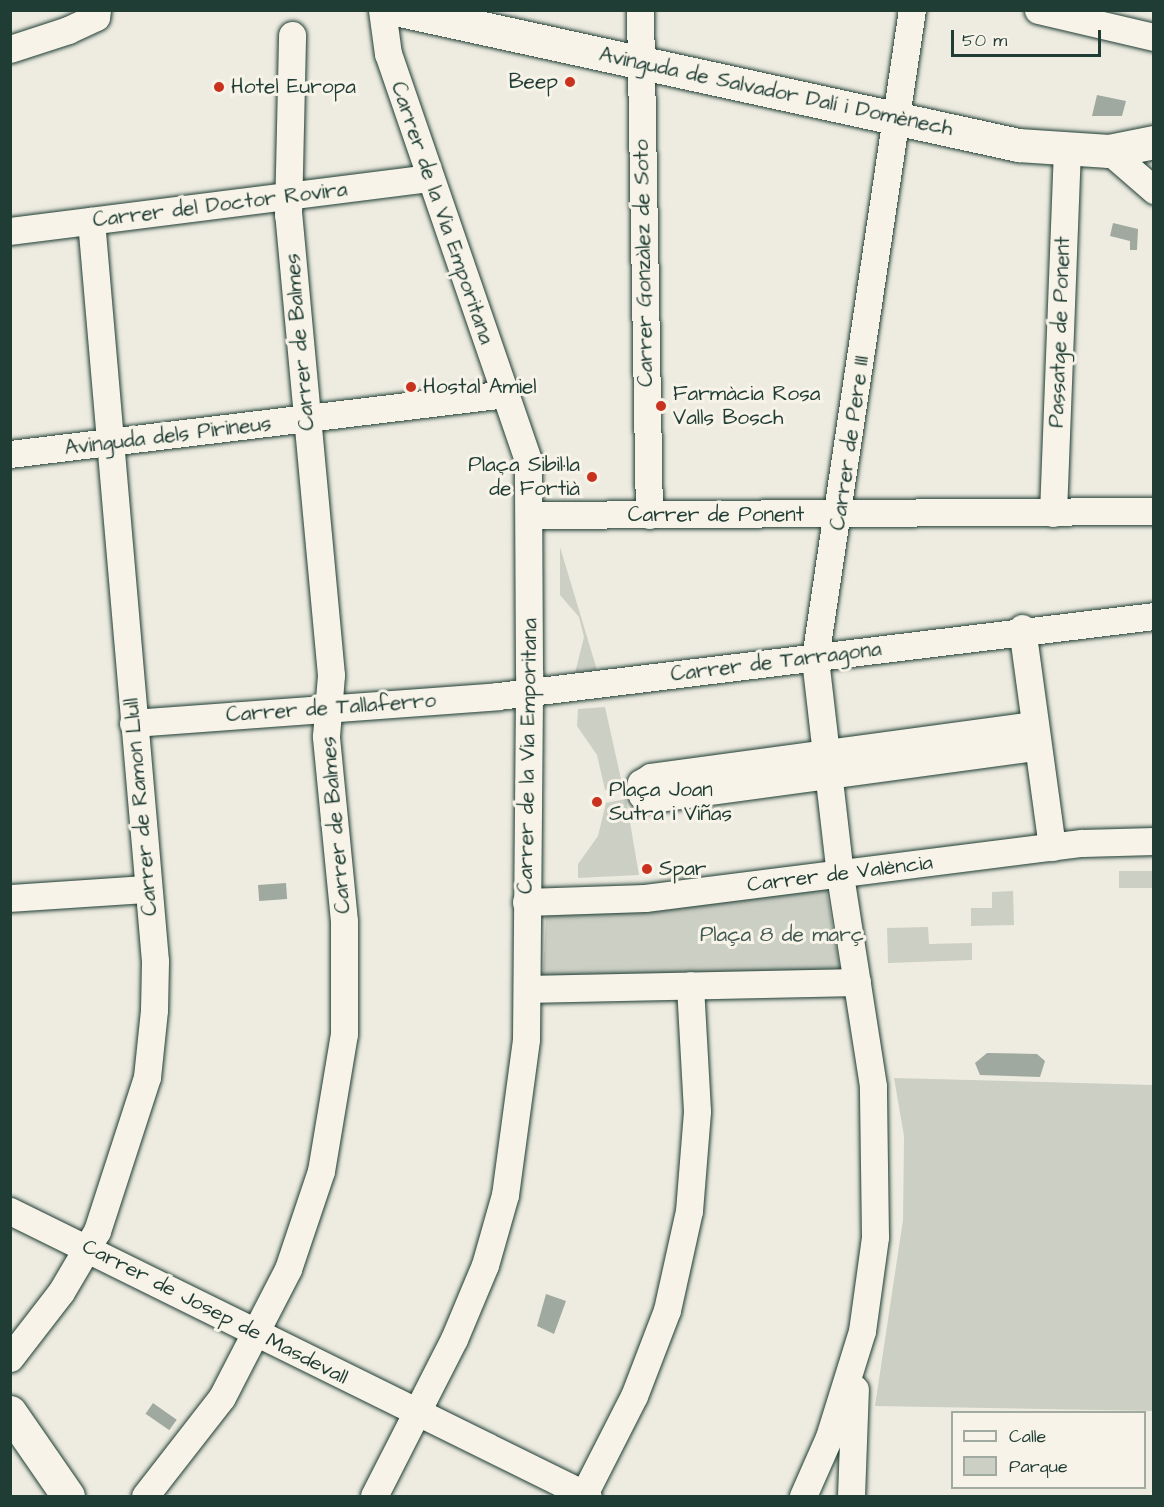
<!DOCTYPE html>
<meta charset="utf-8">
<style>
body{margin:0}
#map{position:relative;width:1164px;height:1507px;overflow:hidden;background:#eeece1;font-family:"Architects Daughter",sans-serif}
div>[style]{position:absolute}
.green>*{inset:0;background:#cccfc4;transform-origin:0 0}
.water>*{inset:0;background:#9fa99f;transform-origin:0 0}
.roads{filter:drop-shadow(0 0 2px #1f3d34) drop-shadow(0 0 2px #1f3d34)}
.minor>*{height:27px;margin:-13.5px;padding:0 13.5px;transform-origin:13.5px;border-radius:13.5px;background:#f7f3e8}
.major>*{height:33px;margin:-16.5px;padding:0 16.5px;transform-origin:16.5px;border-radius:16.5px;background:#f7f3e8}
.dots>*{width:16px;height:16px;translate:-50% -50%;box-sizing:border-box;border:3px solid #f7f3e8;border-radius:50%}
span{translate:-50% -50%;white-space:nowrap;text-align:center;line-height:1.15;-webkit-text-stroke:6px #f7f3e8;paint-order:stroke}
.poi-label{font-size:21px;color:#1f3d34}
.right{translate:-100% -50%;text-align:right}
.left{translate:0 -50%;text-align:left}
.street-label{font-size:21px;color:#1f3d34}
.park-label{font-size:21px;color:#425a51}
.frame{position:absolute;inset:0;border:12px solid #1f3d34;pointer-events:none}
.legend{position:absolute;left:951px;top:1411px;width:195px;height:78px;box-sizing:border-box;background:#f7f3e8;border:2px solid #a1aaa0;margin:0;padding:8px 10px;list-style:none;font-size:18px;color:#1f3d34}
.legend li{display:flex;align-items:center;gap:12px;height:30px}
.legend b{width:30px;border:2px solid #a1aaa0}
.scale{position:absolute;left:951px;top:30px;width:150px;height:27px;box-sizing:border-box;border:3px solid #1f3d34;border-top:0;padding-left:8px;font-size:18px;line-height:21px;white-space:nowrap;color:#1f3d34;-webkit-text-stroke:4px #f7f3e8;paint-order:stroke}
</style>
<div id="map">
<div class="green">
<i style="clip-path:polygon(560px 547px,597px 670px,575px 673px,584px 637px,579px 617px,560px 595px)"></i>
<i style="clip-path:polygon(605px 707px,623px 788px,605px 790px,597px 755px,577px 726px,578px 709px)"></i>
<i style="clip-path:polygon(626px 799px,639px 875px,578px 878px,578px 864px,598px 836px,606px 803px)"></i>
<i style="left:1153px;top:871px;width:17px;height:34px;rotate:90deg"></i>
<i style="clip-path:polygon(826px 889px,840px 970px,543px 977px,546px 915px)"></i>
<i style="clip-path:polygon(1013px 891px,1014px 925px,971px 926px,971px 908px,992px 908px,992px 892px)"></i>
<i style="clip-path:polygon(928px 927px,929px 944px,972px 943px,972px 960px,888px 963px,887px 928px)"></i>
<i style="clip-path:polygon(894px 1078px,1153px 1085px,1153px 1411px,875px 1406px,903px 1220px,904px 1136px)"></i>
</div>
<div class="water">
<i style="clip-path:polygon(1097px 95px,1126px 101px,1122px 116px,1092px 116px)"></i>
<i style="clip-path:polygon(1113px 223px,1138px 229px,1137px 250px,1130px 250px,1130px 241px,1110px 236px)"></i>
<i style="left:286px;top:883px;width:16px;height:28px;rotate:86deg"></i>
<i style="clip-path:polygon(987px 1053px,1037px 1054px,1045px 1061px,1040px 1077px,980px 1075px,975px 1063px)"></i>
<i style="clip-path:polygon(546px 1294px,566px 1301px,554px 1334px,537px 1326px)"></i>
<i style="left:153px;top:1403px;width:29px;height:13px;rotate:35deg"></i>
</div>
<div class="roads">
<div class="minor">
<i style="left:640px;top:10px;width:505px;rotate:88.98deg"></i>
<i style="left:1038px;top:10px;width:119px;rotate:13.1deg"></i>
<i style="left:10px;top:49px;width:61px;rotate:-18.1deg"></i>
<i style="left:68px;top:30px;width:31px;rotate:-25deg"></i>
<i style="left:96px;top:17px;width:7px;rotate:-82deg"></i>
<i style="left:1109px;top:151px;width:60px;rotate:40.9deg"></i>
<i style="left:10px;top:231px;width:422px;rotate:-7.2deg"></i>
<i style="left:10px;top:454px;width:498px;rotate:-6.9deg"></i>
<i style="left:1053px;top:513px;width:361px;rotate:-87.8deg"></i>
<i style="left:530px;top:515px;width:624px;rotate:-0.37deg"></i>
<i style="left:1022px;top:628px;width:221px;rotate:82.2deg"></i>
<i style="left:133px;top:723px;width:366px;rotate:-4.2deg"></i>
<i style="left:498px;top:696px;width:661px;rotate:-6.95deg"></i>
<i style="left:1034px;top:725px;width:387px;rotate:172.3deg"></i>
<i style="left:651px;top:777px;width:12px;rotate:149deg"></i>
<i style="left:641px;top:783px;width:12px;rotate:85deg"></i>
<i style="left:642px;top:795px;width:9px;rotate:27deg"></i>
<i style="left:650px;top:799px;width:389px;rotate:-7.7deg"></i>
<i style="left:10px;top:898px;width:137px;rotate:-3.8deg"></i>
<i style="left:526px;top:902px;width:119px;rotate:-1.9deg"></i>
<i style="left:645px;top:898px;width:440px;rotate:-7.2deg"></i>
<i style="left:1082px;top:843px;width:72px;rotate:-1.6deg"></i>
<i style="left:527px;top:989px;width:330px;rotate:-1.2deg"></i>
<i style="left:10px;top:1211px;width:644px;rotate:26.25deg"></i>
<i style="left:10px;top:1358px;width:83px;rotate:-52.3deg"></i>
<i style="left:61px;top:1292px;width:71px;rotate:-59.5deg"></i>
<i style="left:97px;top:1231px;width:162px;rotate:-72deg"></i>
<i style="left:147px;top:1077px;width:67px;rotate:-84deg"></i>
<i style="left:154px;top:1010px;width:49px;rotate:-88.8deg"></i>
<i style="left:155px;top:961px;width:743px;rotate:-94.94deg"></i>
<i style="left:145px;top:1496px;width:125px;rotate:-52.1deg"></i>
<i style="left:222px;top:1397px;width:144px;rotate:-62.7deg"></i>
<i style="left:288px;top:1269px;width:103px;rotate:-71.4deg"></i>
<i style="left:321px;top:1171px;width:139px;rotate:-80.5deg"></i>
<i style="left:344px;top:1034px;width:113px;rotate:-90deg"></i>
<i style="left:344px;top:921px;width:186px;rotate:-95.6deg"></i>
<i style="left:326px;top:736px;width:61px;rotate:-85.3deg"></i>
<i style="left:331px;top:675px;width:462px;rotate:-95.3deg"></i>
<i style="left:288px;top:215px;width:180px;rotate:-88.7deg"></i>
<i style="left:374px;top:1496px;width:176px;rotate:-63deg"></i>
<i style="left:454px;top:1339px;width:80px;rotate:-67.3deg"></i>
<i style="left:485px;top:1265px;width:73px;rotate:-74.1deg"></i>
<i style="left:505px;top:1195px;width:157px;rotate:-82.3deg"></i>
<i style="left:526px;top:1039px;width:367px;rotate:-89.5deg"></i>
<i style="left:529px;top:672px;width:212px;rotate:-90.3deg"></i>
<i style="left:528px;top:460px;width:429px;rotate:-109deg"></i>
<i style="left:388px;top:54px;width:44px;rotate:-97.8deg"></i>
<i style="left:583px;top:1496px;width:112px;rotate:-63deg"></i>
<i style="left:634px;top:1396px;width:92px;rotate:-69deg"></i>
<i style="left:667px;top:1310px;width:101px;rotate:-77.5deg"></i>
<i style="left:689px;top:1211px;width:100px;rotate:-85.4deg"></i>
<i style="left:697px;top:1111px;width:126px;rotate:-93.2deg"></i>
<i style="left:803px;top:1496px;width:64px;rotate:-66.2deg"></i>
<i style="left:829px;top:1437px;width:111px;rotate:-72.7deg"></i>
<i style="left:862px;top:1331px;width:95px;rotate:-82.1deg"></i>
<i style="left:875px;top:1237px;width:151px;rotate:-90.8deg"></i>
<i style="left:873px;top:1086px;width:214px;rotate:-98.9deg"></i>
<i style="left:840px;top:875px;width:218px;rotate:-96.6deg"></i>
<i style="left:815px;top:658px;width:655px;rotate:-81.49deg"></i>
<i style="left:851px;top:1496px;width:107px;rotate:-87.9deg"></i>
</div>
<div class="major">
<i style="left:400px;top:10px;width:633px;rotate:12.32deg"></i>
<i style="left:1018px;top:145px;width:91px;rotate:3.8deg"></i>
<i style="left:1109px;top:151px;width:46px;rotate:-11.3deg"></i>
<i style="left:10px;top:1412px;width:102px;rotate:55.4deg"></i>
</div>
</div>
<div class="dots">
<i style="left:570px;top:82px;background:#c8321e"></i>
<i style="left:219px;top:87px;background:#c8321e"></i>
<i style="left:411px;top:387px;background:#c8321e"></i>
<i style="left:661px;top:406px;background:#c8321e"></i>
<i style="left:592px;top:477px;background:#c8321e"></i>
<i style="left:597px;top:802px;background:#c8321e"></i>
<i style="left:647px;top:869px;background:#c8321e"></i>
</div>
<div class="poi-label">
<span class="right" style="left:558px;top:82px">Beep</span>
<span class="left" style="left:231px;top:87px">Hotel Europa</span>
<span class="left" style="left:423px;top:387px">Hostal Amiel</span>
<span class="left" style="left:673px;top:406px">Farmàcia Rosa<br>Valls Bosch</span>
<span class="right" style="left:580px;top:477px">Plaça Sibil·la<br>de Fortià</span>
<span class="left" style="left:609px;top:802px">Plaça Joan<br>Sutra i Viñas</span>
<span class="left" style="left:659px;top:869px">Spar</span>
</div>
<div class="street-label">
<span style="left:776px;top:92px;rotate:12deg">Avinguda de Salvador Dalí i Domènech</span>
<span style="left:220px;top:205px;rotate:-7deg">Carrer del Doctor Rovira</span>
<span style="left:442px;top:213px;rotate:71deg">Carrer de la Via Emporitana</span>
<span style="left:644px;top:263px;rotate:-91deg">Carrer Gonzàlez de Soto</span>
<span style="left:1060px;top:332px;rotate:-88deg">Passatge de Ponent</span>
<span style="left:300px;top:342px;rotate:-95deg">Carrer de Balmes</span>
<span style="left:168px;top:436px;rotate:-7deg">Avinguda dels Pirineus</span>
<span style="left:850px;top:443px;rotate:-82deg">Carrer de Pere III</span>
<span style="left:716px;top:515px">Carrer de Ponent</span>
<span style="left:776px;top:662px;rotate:-7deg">Carrer de Tarragona</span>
<span style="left:331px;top:708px;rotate:-4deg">Carrer de Tallaferro</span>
<span style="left:528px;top:756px;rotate:-89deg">Carrer de la Via Emporitana</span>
<span style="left:141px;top:807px;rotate:-95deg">Carrer de Ramon Llull</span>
<span style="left:336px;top:825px;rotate:-95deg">Carrer de Balmes</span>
<span style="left:840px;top:874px;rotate:-7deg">Carrer de València</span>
<span style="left:215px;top:1312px;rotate:27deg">Carrer de Josep de Masdevall</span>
</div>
<div class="park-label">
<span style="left:782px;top:935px">Plaça 8 de març</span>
</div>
<div class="frame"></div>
<ul class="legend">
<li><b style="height:8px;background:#f7f3e8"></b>Calle</li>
<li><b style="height:16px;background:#cccfc4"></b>Parque</li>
</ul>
<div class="scale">50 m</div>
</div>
